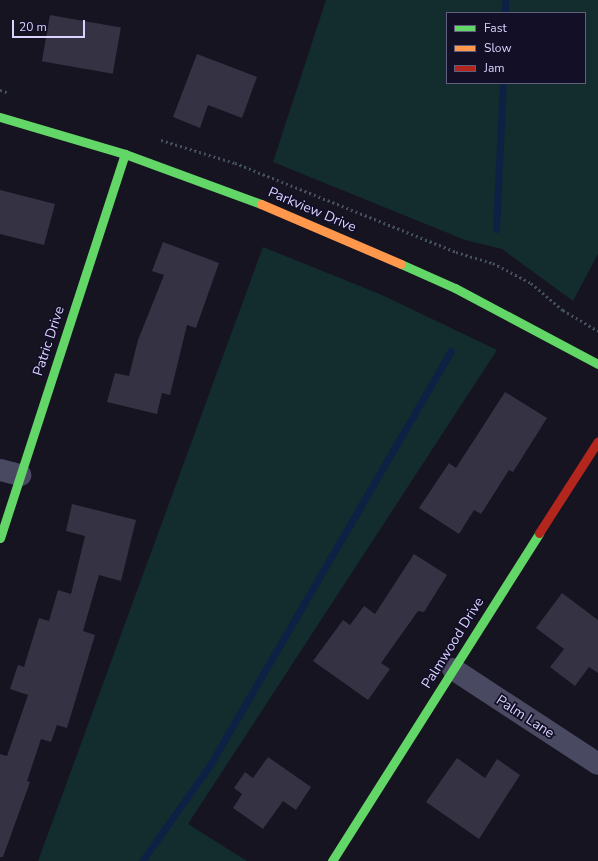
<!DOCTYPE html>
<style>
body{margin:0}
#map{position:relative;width:598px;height:861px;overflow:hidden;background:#161421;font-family:"Nunito Sans",sans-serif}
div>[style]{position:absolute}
.green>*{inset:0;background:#132c2d}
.stream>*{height:7px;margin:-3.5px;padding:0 3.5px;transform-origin:3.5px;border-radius:3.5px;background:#0d2144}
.building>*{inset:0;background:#343243;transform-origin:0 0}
.path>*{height:2.5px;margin-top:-1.25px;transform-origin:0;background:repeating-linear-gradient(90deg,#44505f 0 2px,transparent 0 5px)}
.street>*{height:22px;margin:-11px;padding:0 11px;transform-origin:11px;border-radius:11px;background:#4a4962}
.fast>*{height:9px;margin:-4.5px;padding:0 4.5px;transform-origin:4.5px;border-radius:4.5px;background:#63d668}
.slow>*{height:9px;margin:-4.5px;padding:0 4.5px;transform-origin:4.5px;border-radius:4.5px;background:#ff974d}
.jam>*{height:9px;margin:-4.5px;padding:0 4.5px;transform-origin:4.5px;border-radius:4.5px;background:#b3261e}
span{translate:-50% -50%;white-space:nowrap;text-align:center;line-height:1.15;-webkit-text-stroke:3.5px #130f26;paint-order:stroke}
.street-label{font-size:14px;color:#d9d4ff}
.legend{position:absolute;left:446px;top:12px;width:140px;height:72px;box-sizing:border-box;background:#130f26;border:1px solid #625e7d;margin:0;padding:5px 7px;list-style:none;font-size:12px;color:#d9d4ff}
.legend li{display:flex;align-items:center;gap:8px;height:20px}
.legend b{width:20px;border:1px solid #625e7d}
.scale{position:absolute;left:12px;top:20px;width:73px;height:18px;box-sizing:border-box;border:2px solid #d9d4ff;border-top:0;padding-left:5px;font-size:12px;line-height:14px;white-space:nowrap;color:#d9d4ff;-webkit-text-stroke:3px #130f26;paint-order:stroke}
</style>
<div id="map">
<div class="green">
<i style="clip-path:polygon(evenodd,326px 0,598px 0,598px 254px,573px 301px,502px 249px,465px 240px,273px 162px,326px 0,447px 13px,585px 13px,585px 83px,447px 83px,447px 13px)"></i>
<i style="clip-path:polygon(263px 247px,382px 295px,497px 350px,188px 824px,247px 861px,38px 861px)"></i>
</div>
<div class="stream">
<i style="left:505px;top:13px;width:13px;rotate:-90deg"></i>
<i style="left:496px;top:229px;width:146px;rotate:-87.3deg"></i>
<i style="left:142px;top:861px;width:118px;rotate:-54.7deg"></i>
<i style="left:210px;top:765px;width:479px;rotate:-59.8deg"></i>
</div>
<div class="building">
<i style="left:50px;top:15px;width:72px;height:47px;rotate:10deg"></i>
<i style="clip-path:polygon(197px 54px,257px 77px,242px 118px,208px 105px,200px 128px,173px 117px)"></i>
<i style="clip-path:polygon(0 190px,55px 204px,44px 245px,0 234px)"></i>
<i style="clip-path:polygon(163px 242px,219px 263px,196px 328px,187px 325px,170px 395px,162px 393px,157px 414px,107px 402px,115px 373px,129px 376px,138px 340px,164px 275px,152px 271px)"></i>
<i style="clip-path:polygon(505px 392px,547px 418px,513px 472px,509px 470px,481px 514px,474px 510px,459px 534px,419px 508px,449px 463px,456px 468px)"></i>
<i style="clip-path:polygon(72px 504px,136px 520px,121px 581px,99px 575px,83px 631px,95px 635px,67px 728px,57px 725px,51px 742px,41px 739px,27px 781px,30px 782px,3px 857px,0 857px,0 754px,7px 756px,28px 695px,10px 689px,18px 665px,24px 667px,39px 618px,49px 621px,58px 590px,71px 594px,85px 536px,66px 531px)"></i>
<i style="clip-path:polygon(414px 554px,447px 575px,424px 612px,418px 611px,381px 663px,390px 669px,368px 700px,313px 661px,343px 620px,350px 625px,364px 606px,375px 614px)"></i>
<i style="clip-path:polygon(562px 593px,598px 620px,598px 673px,589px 667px,575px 686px,550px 667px,564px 649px,536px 628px)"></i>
<i style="clip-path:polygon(268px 757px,311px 787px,296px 810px,283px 801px,263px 829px,233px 808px,242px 794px,234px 788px,245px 772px,253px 778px)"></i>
<i style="clip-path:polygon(457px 758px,485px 778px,497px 759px,520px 775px,479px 839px,426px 802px)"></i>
</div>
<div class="path">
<i style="left:0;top:90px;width:9px;rotate:18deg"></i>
<i style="left:161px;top:140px;width:77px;rotate:17.3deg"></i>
<i style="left:235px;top:163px;width:238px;rotate:21.9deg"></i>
<i style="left:456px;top:252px;width:39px;rotate:17deg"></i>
<i style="left:493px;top:263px;width:43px;rotate:27.8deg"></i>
<i style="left:531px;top:283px;width:42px;rotate:40.2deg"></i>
<i style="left:563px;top:310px;width:41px;rotate:31deg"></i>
</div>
<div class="street">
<i style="left:0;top:470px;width:21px;rotate:14deg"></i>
<i style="left:453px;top:669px;width:173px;rotate:33.2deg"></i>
</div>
<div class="fast">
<i style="left:0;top:117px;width:130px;rotate:16.5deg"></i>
<i style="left:125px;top:154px;width:145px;rotate:20.2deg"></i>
<i style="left:401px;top:264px;width:59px;rotate:24deg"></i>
<i style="left:455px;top:288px;width:162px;rotate:28deg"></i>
<i style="left:0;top:538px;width:404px;rotate:-72deg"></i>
<i style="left:332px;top:861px;width:388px;rotate:-57.7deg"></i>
</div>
<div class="slow">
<i style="left:261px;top:204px;width:152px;rotate:23.2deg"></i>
</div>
<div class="jam">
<i style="left:539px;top:533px;width:109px;rotate:-57.3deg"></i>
</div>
<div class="street-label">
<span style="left:312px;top:210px;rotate:23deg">Parkview Drive</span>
<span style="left:49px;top:341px;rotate:-72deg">Patric Drive</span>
<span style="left:453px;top:643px;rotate:-58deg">Palmwood Drive</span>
<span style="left:525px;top:717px;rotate:33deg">Palm Lane</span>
</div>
<ul class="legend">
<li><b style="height:5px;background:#63d668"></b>Fast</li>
<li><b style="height:5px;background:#ff974d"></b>Slow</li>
<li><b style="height:5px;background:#b3261e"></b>Jam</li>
</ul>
<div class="scale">20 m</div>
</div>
